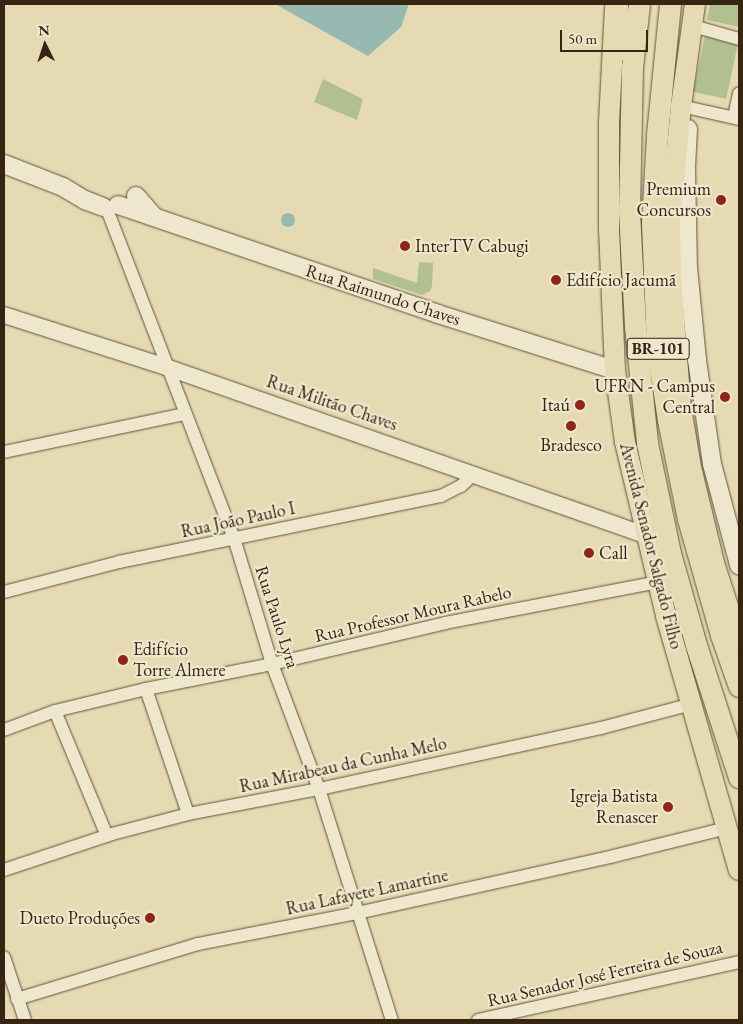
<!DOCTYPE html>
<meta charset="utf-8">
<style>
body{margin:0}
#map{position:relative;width:743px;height:1024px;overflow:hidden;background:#e5dab2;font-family:"EB Garamond",serif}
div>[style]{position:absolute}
.green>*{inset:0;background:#b1c08e;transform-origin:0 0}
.water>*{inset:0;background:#96bab1}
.round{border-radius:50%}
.roads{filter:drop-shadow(0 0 1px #61523a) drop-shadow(0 0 1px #61523a)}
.minor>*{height:12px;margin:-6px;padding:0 6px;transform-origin:6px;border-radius:6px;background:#eee7cd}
.tertiary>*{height:16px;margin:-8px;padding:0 8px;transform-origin:8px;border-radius:8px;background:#eee7cd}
.secondary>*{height:18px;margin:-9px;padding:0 9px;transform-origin:9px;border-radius:9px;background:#eee7cd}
.primary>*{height:20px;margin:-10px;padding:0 10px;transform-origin:10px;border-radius:10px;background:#e5dab2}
.trunk>*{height:21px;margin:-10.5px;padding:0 10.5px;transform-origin:10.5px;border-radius:10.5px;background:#e5dab2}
.dots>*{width:14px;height:14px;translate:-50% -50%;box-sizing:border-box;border:2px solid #eee7cd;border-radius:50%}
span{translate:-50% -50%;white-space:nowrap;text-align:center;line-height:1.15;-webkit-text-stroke:4.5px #eee7cd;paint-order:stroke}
.shield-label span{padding:1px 4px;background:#eee7cd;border:1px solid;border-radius:4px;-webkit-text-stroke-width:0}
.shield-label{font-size:16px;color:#352512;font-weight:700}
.poi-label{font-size:18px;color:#352512}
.right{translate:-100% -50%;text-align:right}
.left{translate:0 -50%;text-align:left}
.street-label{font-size:18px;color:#352512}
.frame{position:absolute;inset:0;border:5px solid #352512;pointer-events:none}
.north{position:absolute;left:20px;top:20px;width:50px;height:50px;-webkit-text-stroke:4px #eee7cd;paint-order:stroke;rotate:356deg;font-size:14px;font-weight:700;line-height:20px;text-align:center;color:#352512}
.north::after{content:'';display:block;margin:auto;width:18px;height:22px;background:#352512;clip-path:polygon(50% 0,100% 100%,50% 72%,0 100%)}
.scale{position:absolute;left:560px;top:30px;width:88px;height:22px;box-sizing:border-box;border:2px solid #352512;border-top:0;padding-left:6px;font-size:15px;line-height:18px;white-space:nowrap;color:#352512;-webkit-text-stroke:4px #eee7cd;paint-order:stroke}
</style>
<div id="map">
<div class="green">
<i style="clip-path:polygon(710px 4px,739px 4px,739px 27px,707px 20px)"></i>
<i style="left:705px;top:35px;width:34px;height:58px;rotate:12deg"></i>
<i style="clip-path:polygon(323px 79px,363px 99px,357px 120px,314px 102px)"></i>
<i style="clip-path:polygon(419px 262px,433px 263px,432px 286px,430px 291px,422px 295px,373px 279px,373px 268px,417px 283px)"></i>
</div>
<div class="water">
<i style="clip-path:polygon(275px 4px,409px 4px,401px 27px,368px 56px)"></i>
<i class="round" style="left:281px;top:213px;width:14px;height:14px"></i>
</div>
<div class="roads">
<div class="minor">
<i style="left:693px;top:26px;width:48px;rotate:15.8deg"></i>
<i style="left:681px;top:106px;width:59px;rotate:12.6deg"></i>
<i style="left:734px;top:117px;width:24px;rotate:-78deg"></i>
<i style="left:108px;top:212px;width:350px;rotate:68.9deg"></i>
<i style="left:234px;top:538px;width:132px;rotate:73.2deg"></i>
<i style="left:272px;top:664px;width:134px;rotate:69.4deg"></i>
<i style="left:319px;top:789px;width:242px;rotate:72.5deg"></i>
<i style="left:4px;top:452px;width:185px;rotate:-11.9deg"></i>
<i style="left:4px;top:592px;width:119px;rotate:-14.6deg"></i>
<i style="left:119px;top:562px;width:329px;rotate:-11.6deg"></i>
<i style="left:441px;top:496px;width:22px;rotate:-27deg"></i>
<i style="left:461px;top:486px;width:18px;rotate:-43deg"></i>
<i style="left:146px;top:689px;width:132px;rotate:71.4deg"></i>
<i style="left:55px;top:711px;width:135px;rotate:67.4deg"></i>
<i style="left:4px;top:730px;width:54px;rotate:-20.4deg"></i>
<i style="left:55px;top:711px;width:94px;rotate:-13.6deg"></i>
<i style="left:146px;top:689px;width:128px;rotate:-11.2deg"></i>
<i style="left:272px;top:664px;width:178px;rotate:-13.3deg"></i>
<i style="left:445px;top:623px;width:216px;rotate:-10.9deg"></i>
<i style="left:4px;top:870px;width:114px;rotate:-18.4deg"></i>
<i style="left:112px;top:834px;width:79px;rotate:-14.7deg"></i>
<i style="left:188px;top:814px;width:133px;rotate:-10.8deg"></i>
<i style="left:319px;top:789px;width:289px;rotate:-12.2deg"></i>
<i style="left:601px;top:728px;width:94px;rotate:-14.8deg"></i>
<i style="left:4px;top:957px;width:66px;rotate:71.6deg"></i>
<i style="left:17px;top:999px;width:189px;rotate:-16.9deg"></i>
<i style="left:198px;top:944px;width:162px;rotate:-11deg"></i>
<i style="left:357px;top:913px;width:263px;rotate:-12.5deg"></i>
<i style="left:614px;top:856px;width:116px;rotate:-13.9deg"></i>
<i style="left:478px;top:1020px;width:267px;rotate:-12.5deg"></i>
</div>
<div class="tertiary">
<i style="left:4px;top:315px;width:170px;rotate:17.8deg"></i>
<i style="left:166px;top:367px;width:508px;rotate:19.33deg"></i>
</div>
<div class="secondary">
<i style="left:688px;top:129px;width:39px;rotate:93deg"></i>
<i style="left:686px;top:168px;width:100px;rotate:88.9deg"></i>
<i style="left:688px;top:268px;width:92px;rotate:84.4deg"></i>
<i style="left:697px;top:360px;width:105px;rotate:81.8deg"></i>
<i style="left:712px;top:464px;width:105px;rotate:75deg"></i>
<i style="left:4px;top:164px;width:63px;rotate:21.3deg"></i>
<i style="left:63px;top:187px;width:26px;rotate:31deg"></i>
<i style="left:85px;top:200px;width:19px;rotate:21deg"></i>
<i style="left:136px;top:196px;width:28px;rotate:49deg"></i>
<i style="left:118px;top:205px;width:338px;rotate:18.8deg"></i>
<i style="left:438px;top:314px;width:186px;rotate:17.6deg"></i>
</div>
<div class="primary">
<i style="left:695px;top:4px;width:103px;rotate:97.8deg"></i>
<i style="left:681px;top:106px;width:65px;rotate:95.3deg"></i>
<i style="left:675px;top:171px;width:52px;rotate:95.5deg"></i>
<i style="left:670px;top:223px;width:56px;rotate:89deg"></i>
<i style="left:671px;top:279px;width:129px;rotate:85.6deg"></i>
<i style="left:681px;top:408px;width:60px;rotate:80.4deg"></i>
<i style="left:691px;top:467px;width:99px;rotate:76.5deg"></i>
<i style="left:714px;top:563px;width:81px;rotate:72deg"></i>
<i style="left:615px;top:8px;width:113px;rotate:93deg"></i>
<i style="left:609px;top:121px;width:107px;rotate:90deg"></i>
<i style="left:609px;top:228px;width:142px;rotate:87.6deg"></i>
<i style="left:615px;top:370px;width:73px;rotate:82.1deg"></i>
<i style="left:625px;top:442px;width:179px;rotate:76.7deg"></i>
<i style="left:666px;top:616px;width:264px;rotate:74deg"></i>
</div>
<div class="trunk">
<i style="left:616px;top:4px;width:50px;rotate:74.8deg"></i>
<i style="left:639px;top:4px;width:63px;rotate:96.3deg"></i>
<i style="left:632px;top:67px;width:144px;rotate:91.2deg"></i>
<i style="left:629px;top:211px;width:115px;rotate:87deg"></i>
<i style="left:635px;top:326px;width:118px;rotate:84.1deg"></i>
<i style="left:647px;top:443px;width:112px;rotate:78.2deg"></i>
<i style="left:670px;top:553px;width:96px;rotate:74.2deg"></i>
<i style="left:696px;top:645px;width:139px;rotate:72deg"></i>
<i style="left:670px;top:4px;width:132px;rotate:95.7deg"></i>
<i style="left:657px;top:135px;width:88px;rotate:93.3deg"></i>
<i style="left:652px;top:223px;width:125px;rotate:87.7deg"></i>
<i style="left:657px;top:348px;width:73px;rotate:81.3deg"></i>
<i style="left:668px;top:420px;width:101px;rotate:78.6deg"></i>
<i style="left:688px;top:519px;width:121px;rotate:74.1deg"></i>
<i style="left:721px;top:635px;width:54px;rotate:70.6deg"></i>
</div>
</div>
<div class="dots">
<i style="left:721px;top:200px;background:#8f2418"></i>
<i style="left:405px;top:246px;background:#8f2418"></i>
<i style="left:556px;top:280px;background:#8f2418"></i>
<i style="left:725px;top:397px;background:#8f2418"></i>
<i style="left:580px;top:405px;background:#8f2418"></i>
<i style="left:571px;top:426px;background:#8f2418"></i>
<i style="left:589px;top:553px;background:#8f2418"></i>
<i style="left:123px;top:660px;background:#8f2418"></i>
<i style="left:668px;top:807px;background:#8f2418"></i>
<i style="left:150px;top:918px;background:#8f2418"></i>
</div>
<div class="shield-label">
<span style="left:658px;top:349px">BR-101</span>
</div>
<div class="poi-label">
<span class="right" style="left:711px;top:200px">Premium<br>Concursos</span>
<span class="left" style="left:415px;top:246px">InterTV Cabugi</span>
<span class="left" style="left:566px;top:280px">Edifício Jacumã</span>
<span class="right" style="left:715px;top:397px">UFRN - Campus<br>Central</span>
<span class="right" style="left:570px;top:405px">Itaú</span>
<span style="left:571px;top:445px">Bradesco</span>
<span class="left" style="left:599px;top:553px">Call</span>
<span class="left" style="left:133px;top:660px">Edifício<br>Torre Almere</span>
<span class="right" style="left:658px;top:807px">Igreja Batista<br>Renascer</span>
<span class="right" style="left:140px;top:918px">Dueto Produções</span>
</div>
<div class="street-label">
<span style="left:383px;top:295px;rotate:18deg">Rua Raimundo Chaves</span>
<span style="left:332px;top:403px;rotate:19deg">Rua Militão Chaves</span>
<span style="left:238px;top:520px;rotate:-12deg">Rua João Paulo I</span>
<span style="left:651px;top:546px;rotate:76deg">Avenida Senador Salgado Filho</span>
<span style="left:413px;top:614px;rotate:-13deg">Rua Professor Moura Rabelo</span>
<span style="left:277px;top:617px;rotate:72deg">Rua Paulo Lyra</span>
<span style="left:343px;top:765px;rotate:-12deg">Rua Mirabeau da Cunha Melo</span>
<span style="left:367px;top:892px;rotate:-12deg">Rua Lafayete Lamartine</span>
<span style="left:605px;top:974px;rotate:-13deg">Rua Senador José Ferreira de Souza</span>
</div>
<div class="frame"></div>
<div class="north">N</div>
<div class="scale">50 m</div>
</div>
